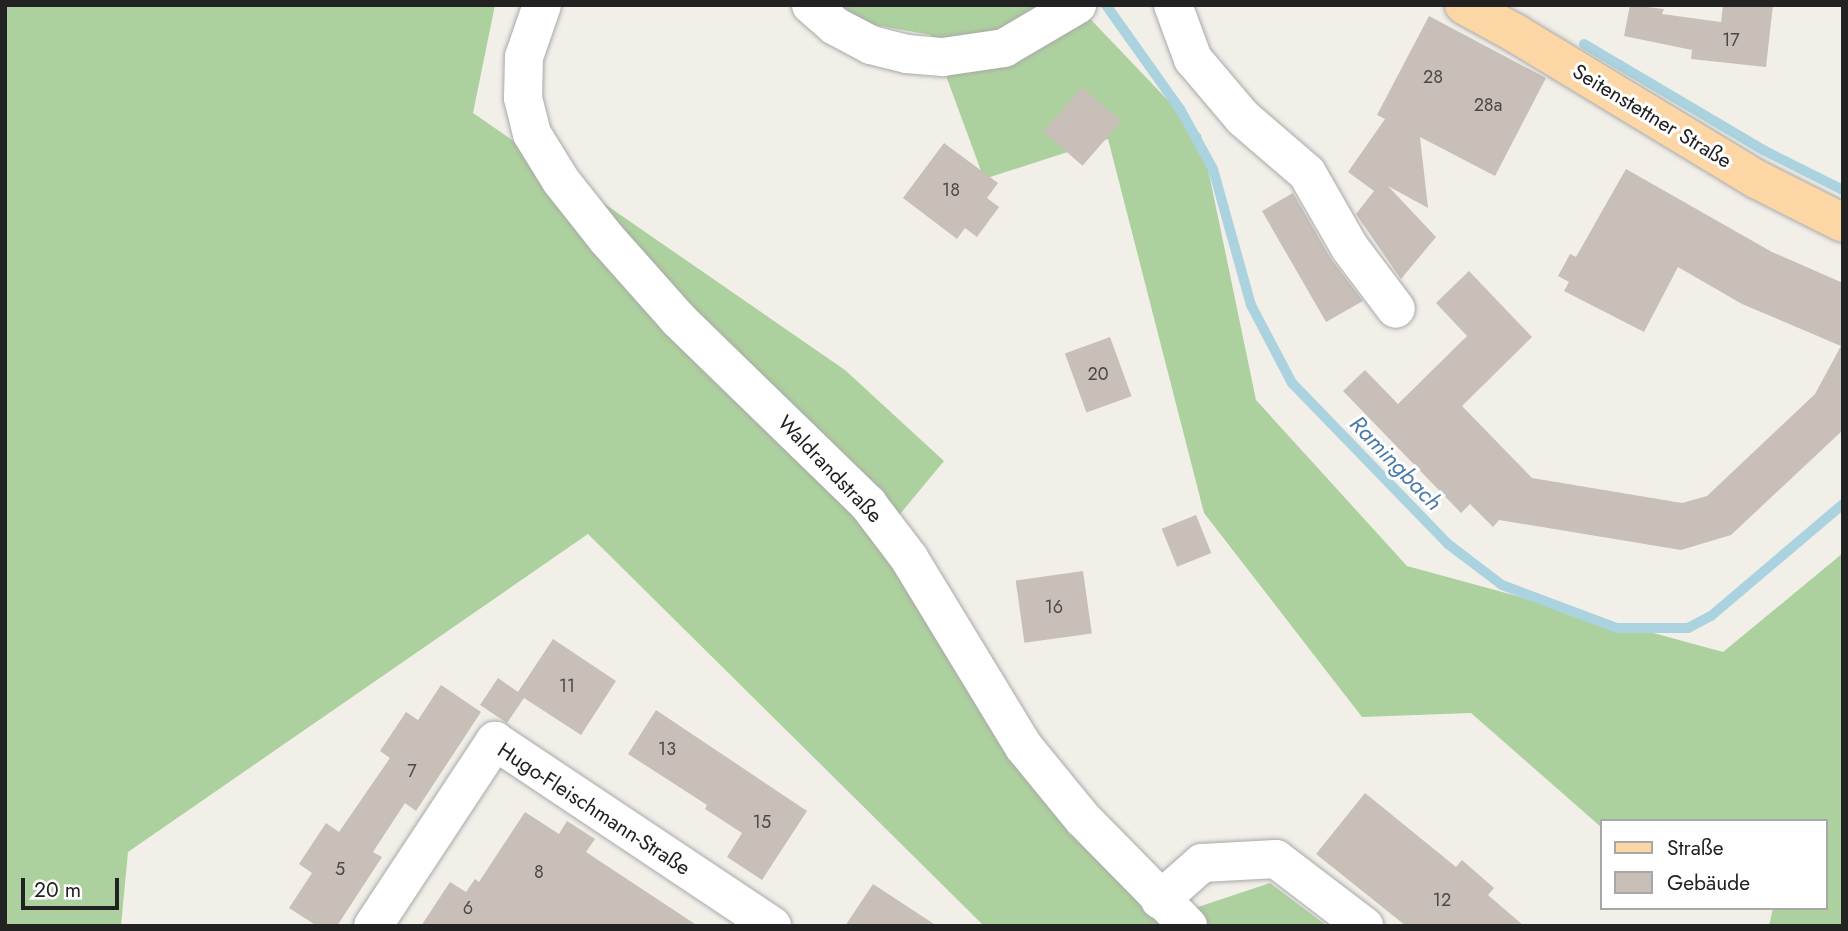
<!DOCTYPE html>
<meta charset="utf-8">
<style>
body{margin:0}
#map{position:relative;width:1848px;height:931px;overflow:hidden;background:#f2efe9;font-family:Jost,sans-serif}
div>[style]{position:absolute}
.forest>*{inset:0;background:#add19e}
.stream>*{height:10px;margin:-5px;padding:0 5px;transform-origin:5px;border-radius:5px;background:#aad3df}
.building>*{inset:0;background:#c7bfb8;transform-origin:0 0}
.roads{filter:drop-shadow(0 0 2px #a9a9a9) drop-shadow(0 0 2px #a9a9a9)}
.minor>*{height:38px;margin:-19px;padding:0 19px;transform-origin:19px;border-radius:19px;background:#fff}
.major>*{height:38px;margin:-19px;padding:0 19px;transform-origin:19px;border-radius:19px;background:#fcd6a4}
span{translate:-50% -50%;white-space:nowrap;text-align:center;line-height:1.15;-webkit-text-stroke:6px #fff;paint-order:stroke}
.number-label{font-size:18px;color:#4b4948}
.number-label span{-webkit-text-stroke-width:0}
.street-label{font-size:21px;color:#222}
.water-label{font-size:23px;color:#4a7aab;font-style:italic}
.frame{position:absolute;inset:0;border:7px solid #222;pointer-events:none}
.legend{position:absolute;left:1600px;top:819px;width:228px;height:91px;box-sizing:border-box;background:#fff;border:2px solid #a7a7a7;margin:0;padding:9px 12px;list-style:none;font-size:21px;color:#222}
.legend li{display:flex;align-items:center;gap:14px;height:35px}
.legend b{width:35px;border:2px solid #a7a7a7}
.scale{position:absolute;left:21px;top:878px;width:98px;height:32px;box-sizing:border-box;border:4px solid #222;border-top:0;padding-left:9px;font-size:21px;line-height:24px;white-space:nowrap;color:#222;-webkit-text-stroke:5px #fff;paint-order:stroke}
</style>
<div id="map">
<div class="forest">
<i style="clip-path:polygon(5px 5px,495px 5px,473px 113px,845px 370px,944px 461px,876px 543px,1159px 920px,1270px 883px,1327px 926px,984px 926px,588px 534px,128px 852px,121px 926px,5px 926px)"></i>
<i style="clip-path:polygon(821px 5px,1077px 5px,1201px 135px,1256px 400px,1407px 566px,1723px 652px,1843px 553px,1843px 926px,1769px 926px,1773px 908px,1825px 908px,1825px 821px,1601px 821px,1601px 827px,1471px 713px,1362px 717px,1204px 513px,1108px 139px,984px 179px,931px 35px,836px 18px)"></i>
</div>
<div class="stream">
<i style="left:1106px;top:5px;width:128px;rotate:54.6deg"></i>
<i style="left:1180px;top:109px;width:68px;rotate:61.2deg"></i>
<i style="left:1213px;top:169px;width:141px;rotate:74.4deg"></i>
<i style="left:1251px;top:305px;width:88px;rotate:62.3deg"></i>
<i style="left:1292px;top:383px;width:224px;rotate:45.9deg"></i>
<i style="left:1448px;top:544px;width:68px;rotate:37.2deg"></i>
<i style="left:1502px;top:585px;width:123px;rotate:20.5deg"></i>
<i style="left:1617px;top:628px;width:71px"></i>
<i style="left:1688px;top:628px;width:26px;rotate:-28deg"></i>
<i style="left:1711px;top:616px;width:173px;rotate:-40.3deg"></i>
<i style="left:1584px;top:44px;width:210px;rotate:30.6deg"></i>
<i style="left:1765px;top:151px;width:87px;rotate:26.6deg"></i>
</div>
<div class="building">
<i style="clip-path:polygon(1630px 5px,1664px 9px,1662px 14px,1721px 22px,1723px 5px,1773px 5px,1766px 67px,1691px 59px,1692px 50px,1624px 36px)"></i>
<i style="clip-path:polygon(1429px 16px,1546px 78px,1495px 176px,1420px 137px,1428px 208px,1388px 186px,1436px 237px,1401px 279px,1356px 214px,1374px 191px,1348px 172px,1385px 119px,1377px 115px)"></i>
<i style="left:1082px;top:87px;width:52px;height:59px;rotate:41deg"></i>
<i style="clip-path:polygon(944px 143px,998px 183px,987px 198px,999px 207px,977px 237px,965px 228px,957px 239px,903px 198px)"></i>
<i style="clip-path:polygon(1626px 169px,1772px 252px,1843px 283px,1843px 430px,1731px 535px,1681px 550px,1499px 520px,1493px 527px,1470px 504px,1461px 513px,1343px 391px,1365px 370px,1398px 404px,1467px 336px,1436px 303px,1469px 271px,1532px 337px,1462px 406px,1532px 478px,1682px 503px,1707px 496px,1815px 394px,1841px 346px,1742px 304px,1678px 267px,1644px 332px,1564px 291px,1569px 282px,1558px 276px,1570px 254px,1576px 257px)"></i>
<i style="clip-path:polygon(1293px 193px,1331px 259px,1363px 301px,1326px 322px,1262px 211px)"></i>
<i style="left:1110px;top:337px;width:63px;height:48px;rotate:70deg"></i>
<i style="left:1196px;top:515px;width:41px;height:37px;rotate:68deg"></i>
<i style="left:1083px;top:571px;width:63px;height:68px;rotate:82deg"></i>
<i style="clip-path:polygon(553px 639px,616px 681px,581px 735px,524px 698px,507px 723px,480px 705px,498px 678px,518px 692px)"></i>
<i style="clip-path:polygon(441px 685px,481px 712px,416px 811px,405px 803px,373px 852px,382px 857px,337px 926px,317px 926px,289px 908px,312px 873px,299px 864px,326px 823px,339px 832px,390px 758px,380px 751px,406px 712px,418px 720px)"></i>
<i style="clip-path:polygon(656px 710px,807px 811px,762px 880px,727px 857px,742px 833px,705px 809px,707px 805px,628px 754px)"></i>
<i style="clip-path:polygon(1365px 793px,1456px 867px,1462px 860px,1494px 888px,1488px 895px,1524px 926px,1406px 926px,1316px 854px)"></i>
<i style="clip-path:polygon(525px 812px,559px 834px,567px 821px,595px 839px,586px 852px,698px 926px,421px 926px,450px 882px,466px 892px,475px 879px,479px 882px)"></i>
<i style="clip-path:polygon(873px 884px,937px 926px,845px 926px)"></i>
</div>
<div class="roads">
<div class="minor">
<i style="left:542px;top:5px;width:55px;rotate:109.1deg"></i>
<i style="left:524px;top:57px;width:41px;rotate:91.4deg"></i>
<i style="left:523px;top:98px;width:37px;rotate:76deg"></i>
<i style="left:532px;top:134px;width:55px;rotate:58.3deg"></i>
<i style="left:561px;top:181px;width:74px;rotate:51.6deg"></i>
<i style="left:607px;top:239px;width:108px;rotate:48.4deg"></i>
<i style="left:679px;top:320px;width:264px;rotate:44.2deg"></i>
<i style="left:868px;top:504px;width:68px;rotate:52.8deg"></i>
<i style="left:909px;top:558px;width:221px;rotate:58.7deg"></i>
<i style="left:1024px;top:747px;width:93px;rotate:50.7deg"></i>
<i style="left:1083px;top:819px;width:150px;rotate:45.5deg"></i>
<i style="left:811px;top:5px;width:32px;rotate:41deg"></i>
<i style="left:835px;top:26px;width:41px;rotate:27.8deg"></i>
<i style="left:871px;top:45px;width:37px;rotate:14deg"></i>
<i style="left:907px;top:54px;width:36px;rotate:5deg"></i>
<i style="left:943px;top:57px;width:62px;rotate:-8.4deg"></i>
<i style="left:1004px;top:48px;width:85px;rotate:-30.5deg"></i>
<i style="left:1173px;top:5px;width:58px;rotate:69.7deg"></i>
<i style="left:1193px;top:59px;width:77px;rotate:49.7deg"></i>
<i style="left:1243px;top:118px;width:84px;rotate:40.7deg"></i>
<i style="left:1307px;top:173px;width:86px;rotate:60.2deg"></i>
<i style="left:1350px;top:248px;width:76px;rotate:53deg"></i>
<i style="left:1160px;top:900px;width:56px;rotate:-41.4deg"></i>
<i style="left:1202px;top:863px;width:74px;rotate:-3.1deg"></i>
<i style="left:1276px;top:859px;width:111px;rotate:37.3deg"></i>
<i style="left:373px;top:926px;width:222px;rotate:-56.6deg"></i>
<i style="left:495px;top:741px;width:333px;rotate:33.7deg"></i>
</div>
<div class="major">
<i style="left:1464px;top:5px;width:58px;rotate:28.8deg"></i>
<i style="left:1515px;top:33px;width:282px;rotate:31.2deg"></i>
<i style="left:1756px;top:179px;width:97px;rotate:26.8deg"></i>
</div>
</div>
<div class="number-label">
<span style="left:1731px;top:40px">17</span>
<span style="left:1433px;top:77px">28</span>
<span style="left:1488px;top:105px">28a</span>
<span style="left:951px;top:190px">18</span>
<span style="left:1098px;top:374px">20</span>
<span style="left:1054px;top:607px">16</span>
<span style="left:567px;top:686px">11</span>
<span style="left:667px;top:749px">13</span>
<span style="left:412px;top:771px">7</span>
<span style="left:762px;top:822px">15</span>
<span style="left:340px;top:869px">5</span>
<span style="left:539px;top:872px">8</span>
<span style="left:1442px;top:900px">12</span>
<span style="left:468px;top:908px">6</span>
</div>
<div class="street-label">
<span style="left:1652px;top:116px;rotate:31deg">Seitenstettner Straße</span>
<span style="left:830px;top:469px;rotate:46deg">Waldrandstraße</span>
<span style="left:594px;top:809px;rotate:33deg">Hugo-Fleischmann-Straße</span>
</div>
<div class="water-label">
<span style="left:1396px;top:463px;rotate:46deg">Ramingbach</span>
</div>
<div class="frame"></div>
<ul class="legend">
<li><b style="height:9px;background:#fcd6a4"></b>Straße</li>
<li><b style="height:19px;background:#c7bfb8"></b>Gebäude</li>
</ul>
<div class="scale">20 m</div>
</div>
